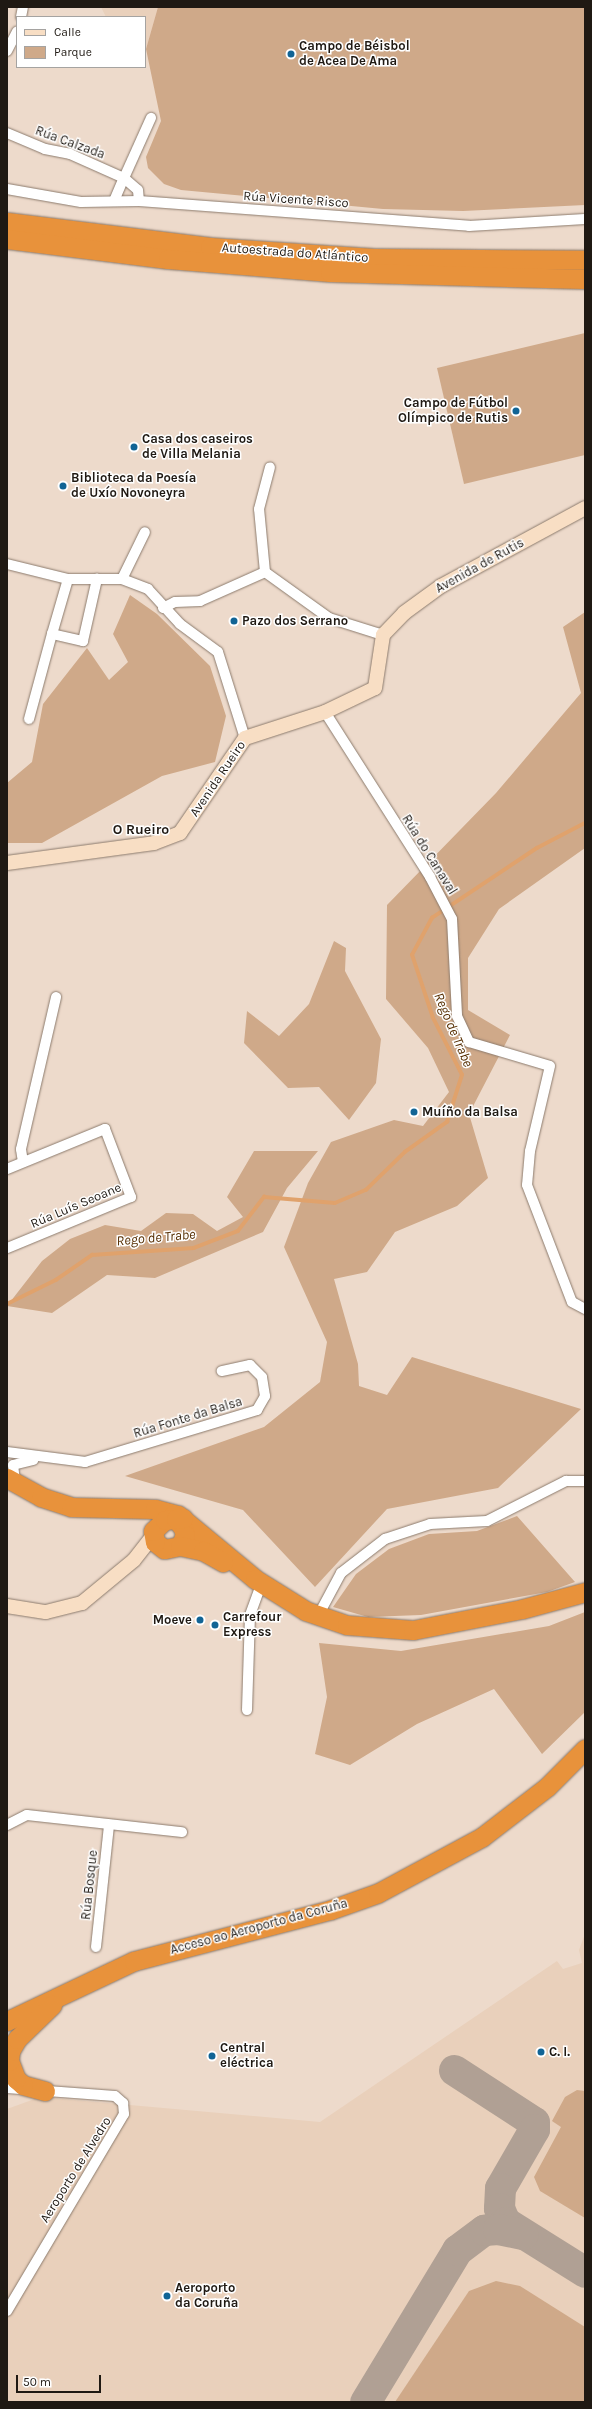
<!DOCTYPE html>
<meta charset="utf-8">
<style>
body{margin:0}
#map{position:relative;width:592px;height:2409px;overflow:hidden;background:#eddacb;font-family:Karla,sans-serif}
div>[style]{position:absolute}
.built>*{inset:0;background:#e9d0bb}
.green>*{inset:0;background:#cfa989}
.stream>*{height:3.5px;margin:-1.75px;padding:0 1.75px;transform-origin:1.75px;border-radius:1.75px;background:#e0a26c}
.taxiway>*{height:31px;margin:-15.5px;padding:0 15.5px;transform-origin:15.5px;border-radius:15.5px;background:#b0a094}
.roads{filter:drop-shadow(0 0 1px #8c7b6d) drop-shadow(0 0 1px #8c7b6d)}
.street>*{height:10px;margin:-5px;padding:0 5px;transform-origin:5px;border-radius:5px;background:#fff}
.secondary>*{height:14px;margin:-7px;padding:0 7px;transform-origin:7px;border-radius:7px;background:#f8dec4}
.highway>*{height:19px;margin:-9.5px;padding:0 9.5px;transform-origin:9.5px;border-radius:9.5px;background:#e8923b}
.dots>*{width:11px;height:11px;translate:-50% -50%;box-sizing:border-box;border:2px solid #fff;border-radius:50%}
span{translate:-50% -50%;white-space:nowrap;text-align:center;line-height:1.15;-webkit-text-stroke:3px #fff;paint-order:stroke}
.poi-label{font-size:13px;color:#1f1913;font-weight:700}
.left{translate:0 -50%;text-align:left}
.right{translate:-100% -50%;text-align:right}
.street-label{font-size:13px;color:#1f1913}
.neighbourhood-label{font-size:14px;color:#1f1913;font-weight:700}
.water-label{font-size:14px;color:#552d00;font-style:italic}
.frame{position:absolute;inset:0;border:8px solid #1f1913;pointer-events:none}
.legend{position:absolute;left:16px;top:16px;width:130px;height:52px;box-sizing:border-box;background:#fff;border:1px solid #a5a3a1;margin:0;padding:5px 7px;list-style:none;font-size:12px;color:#1f1913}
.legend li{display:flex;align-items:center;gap:8px;height:20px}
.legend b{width:20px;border:1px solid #a5a3a1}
.scale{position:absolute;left:16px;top:2375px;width:85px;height:18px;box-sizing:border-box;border:2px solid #1f1913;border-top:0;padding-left:5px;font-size:12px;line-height:14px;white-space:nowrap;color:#1f1913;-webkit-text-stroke:3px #fff;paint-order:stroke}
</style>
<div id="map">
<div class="built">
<i style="clip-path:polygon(101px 7px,158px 7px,146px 49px,145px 17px,106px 17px)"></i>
<i style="clip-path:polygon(585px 1934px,585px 2402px,7px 2402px,7px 2109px,40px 2097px,320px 2122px,557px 1961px,563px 1969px,582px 1963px,579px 1950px)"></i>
</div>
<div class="green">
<i style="clip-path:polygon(158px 7px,585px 7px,585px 205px,463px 211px,383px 209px,181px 190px,164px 184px,148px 168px,146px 157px,161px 121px,146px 49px)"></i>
<i style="clip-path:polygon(585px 333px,585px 455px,464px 484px,437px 368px)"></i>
<i style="clip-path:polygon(130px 595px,157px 614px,210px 666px,226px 716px,215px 762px,162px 776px,42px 843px,7px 843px,7px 783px,32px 762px,43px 704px,87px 648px,109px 680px,128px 662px,113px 634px)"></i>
<i style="clip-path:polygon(585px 612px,585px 848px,499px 909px,468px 958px,468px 1010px,510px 1035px,469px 1114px,488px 1178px,457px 1206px,395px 1232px,367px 1272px,334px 1279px,358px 1364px,359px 1386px,387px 1395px,412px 1357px,581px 1409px,498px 1488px,387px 1509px,315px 1587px,243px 1510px,125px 1476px,264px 1427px,320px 1382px,327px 1342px,284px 1247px,308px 1183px,331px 1142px,394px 1120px,423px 1126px,449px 1092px,428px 1048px,386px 999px,387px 905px,496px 793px,581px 693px,563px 627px)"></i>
<i style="clip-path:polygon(334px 941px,346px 948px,345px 971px,381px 1039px,376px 1083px,349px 1120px,319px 1087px,288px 1088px,244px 1043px,247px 1011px,279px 1036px,309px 1004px)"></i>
<i style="clip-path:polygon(254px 1151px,318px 1151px,287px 1188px,263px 1232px,155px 1278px,107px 1275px,52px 1313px,7px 1306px,42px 1261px,70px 1239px,105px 1225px,141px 1231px,166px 1213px,193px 1214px,217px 1231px,243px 1217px,227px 1197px)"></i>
<i style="clip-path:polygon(517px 1516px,575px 1582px,547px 1592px,421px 1615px,368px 1617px,333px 1607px,356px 1574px,389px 1549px,429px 1534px,477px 1531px)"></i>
<i style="clip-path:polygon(585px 1612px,585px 1712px,542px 1754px,494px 1689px,417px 1724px,350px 1765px,315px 1754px,327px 1697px,319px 1643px,401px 1651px,549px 1626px)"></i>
<i style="clip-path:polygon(577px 2090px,585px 2091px,585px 2218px,540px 2191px,534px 2177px,561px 2127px,552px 2121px,565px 2097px)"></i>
<i style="clip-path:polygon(496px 2281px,520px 2286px,585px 2327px,585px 2402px,395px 2402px,469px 2291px)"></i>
</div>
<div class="stream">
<i style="left:7px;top:1304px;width:55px;rotate:-26.1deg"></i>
<i style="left:56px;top:1280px;width:44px;rotate:-34.8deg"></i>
<i style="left:92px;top:1255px;width:102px;rotate:-3.9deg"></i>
<i style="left:194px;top:1248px;width:47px;rotate:-21.1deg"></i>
<i style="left:238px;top:1231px;width:43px;rotate:-52.6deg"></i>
<i style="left:264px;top:1197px;width:71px;rotate:4.8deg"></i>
<i style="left:335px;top:1203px;width:34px;rotate:-23deg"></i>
<i style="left:366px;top:1190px;width:54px;rotate:-44.3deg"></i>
<i style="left:405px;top:1152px;width:52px;rotate:-35.5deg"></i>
<i style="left:447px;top:1122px;width:49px;rotate:-72.3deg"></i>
<i style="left:462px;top:1075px;width:64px;rotate:-117deg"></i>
<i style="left:433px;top:1018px;width:66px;rotate:-108.4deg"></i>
<i style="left:412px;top:955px;width:42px;rotate:-61.6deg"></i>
<i style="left:432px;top:918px;width:126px;rotate:-33.7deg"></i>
<i style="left:537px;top:848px;width:54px;rotate:-27.5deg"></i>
</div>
<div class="taxiway">
<i style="left:454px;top:2070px;width:95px;rotate:33deg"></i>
<i style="left:534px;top:2122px;width:7px;rotate:90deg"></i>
<i style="left:534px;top:2129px;width:68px;rotate:120deg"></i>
<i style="left:500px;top:2188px;width:20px;rotate:93deg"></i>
<i style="left:499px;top:2208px;width:15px;rotate:67deg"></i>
<i style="left:505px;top:2222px;width:94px;rotate:32deg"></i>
<i style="left:365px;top:2402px;width:178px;rotate:-58.8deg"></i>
<i style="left:457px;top:2250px;width:34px;rotate:-37deg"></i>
<i style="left:484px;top:2230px;width:14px;rotate:-4deg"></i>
<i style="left:498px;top:2229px;width:25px;rotate:12deg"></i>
</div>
<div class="roads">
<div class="street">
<i style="left:21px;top:17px;width:10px;rotate:-79deg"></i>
<i style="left:7px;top:51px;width:22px;rotate:-63deg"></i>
<i style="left:7px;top:133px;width:41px;rotate:22.8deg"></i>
<i style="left:45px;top:149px;width:25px;rotate:11deg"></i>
<i style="left:70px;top:154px;width:59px;rotate:24deg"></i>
<i style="left:124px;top:178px;width:66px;rotate:-65.8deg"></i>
<i style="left:7px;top:189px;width:75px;rotate:10deg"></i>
<i style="left:81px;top:202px;width:58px;rotate:-1deg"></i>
<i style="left:139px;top:201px;width:331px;rotate:4.3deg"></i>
<i style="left:469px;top:226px;width:116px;rotate:-3.5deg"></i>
<i style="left:114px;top:201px;width:25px;rotate:-67deg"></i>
<i style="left:124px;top:178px;width:18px;rotate:41deg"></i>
<i style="left:138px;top:190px;width:11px;rotate:85deg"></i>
<i style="left:7px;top:564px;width:63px;rotate:13.8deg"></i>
<i style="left:68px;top:579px;width:54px"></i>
<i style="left:122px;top:579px;width:28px;rotate:21deg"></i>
<i style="left:148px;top:589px;width:47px;rotate:47.6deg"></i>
<i style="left:180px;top:624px;width:47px;rotate:36.4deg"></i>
<i style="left:218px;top:652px;width:90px;rotate:72.6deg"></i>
<i style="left:265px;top:572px;width:63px;rotate:-95.4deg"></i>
<i style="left:259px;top:509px;width:43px;rotate:-75.3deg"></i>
<i style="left:68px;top:579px;width:57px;rotate:106.2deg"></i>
<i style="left:52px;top:634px;width:32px;rotate:13deg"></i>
<i style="left:83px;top:641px;width:64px;rotate:-77.3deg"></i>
<i style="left:122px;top:579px;width:52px;rotate:-63.9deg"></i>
<i style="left:163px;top:608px;width:13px;rotate:-27deg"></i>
<i style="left:175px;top:602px;width:25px;rotate:-2deg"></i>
<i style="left:200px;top:601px;width:71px;rotate:-24deg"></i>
<i style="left:265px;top:572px;width:79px;rotate:35.7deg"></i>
<i style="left:329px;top:618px;width:57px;rotate:17.5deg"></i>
<i style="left:325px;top:712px;width:196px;rotate:57.5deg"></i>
<i style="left:430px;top:877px;width:47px;rotate:62.4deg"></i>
<i style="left:452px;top:919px;width:97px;rotate:87deg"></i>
<i style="left:457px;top:1016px;width:29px;rotate:65deg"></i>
<i style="left:469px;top:1042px;width:84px;rotate:16.5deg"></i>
<i style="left:550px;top:1066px;width:87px;rotate:103.2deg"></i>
<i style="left:530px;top:1151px;width:34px;rotate:95deg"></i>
<i style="left:527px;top:1185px;width:125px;rotate:69deg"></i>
<i style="left:572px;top:1302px;width:15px;rotate:28deg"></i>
<i style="left:29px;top:719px;width:88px;rotate:-74.9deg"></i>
<i style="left:23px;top:1162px;width:13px;rotate:-99deg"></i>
<i style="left:21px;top:1149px;width:156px;rotate:-77deg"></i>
<i style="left:7px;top:1169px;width:106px;rotate:-22.2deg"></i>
<i style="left:105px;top:1129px;width:73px;rotate:69.1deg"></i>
<i style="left:131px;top:1197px;width:134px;rotate:157.6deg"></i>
<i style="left:7px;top:1452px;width:79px;rotate:7.3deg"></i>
<i style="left:85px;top:1462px;width:180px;rotate:-16.8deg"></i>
<i style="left:257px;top:1410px;width:16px;rotate:-60deg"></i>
<i style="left:265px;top:1396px;width:19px;rotate:-99deg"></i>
<i style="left:262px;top:1377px;width:17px;rotate:-135deg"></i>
<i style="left:250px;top:1365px;width:29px;rotate:168deg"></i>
<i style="left:15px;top:1481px;width:16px;rotate:-97deg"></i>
<i style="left:13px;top:1465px;width:21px;rotate:-14deg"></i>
<i style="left:318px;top:1616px;width:49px;rotate:-61.9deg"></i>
<i style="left:341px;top:1573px;width:56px;rotate:-37.7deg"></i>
<i style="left:385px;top:1539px;width:47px;rotate:-18.4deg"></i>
<i style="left:430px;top:1524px;width:57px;rotate:-3deg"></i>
<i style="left:487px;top:1521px;width:89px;rotate:-26.9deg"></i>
<i style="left:566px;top:1481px;width:19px"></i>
<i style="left:247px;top:1710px;width:95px;rotate:-88.2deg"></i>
<i style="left:250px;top:1615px;width:29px;rotate:-70deg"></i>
<i style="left:7px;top:1825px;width:22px;rotate:-27deg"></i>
<i style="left:27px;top:1815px;width:156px;rotate:6.3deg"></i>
<i style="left:96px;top:1947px;width:122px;rotate:-83.9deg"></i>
<i style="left:7px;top:2088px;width:108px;rotate:4.2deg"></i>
<i style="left:115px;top:2096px;width:11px;rotate:41deg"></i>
<i style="left:123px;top:2103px;width:11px;rotate:85deg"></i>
<i style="left:124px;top:2114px;width:229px;rotate:120.7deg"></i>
</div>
<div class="secondary">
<i style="left:7px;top:863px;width:148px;rotate:-7.7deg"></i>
<i style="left:154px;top:843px;width:28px;rotate:-21deg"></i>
<i style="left:180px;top:833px;width:115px;rotate:-55.6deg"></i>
<i style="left:245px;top:738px;width:84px;rotate:-18deg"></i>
<i style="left:325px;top:712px;width:55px;rotate:-25.6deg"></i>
<i style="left:375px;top:688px;width:54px;rotate:-81.4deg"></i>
<i style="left:383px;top:635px;width:30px;rotate:-46deg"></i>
<i style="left:404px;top:613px;width:46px;rotate:-36.1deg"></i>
<i style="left:441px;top:586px;width:164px;rotate:-28.4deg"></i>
<i style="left:7px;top:1606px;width:39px;rotate:9deg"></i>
<i style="left:46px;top:1612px;width:37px;rotate:-14deg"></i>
<i style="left:82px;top:1603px;width:67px;rotate:-39.6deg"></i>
<i style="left:134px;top:1560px;width:31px;rotate:-52deg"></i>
</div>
<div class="highway">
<i style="left:7px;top:222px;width:205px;rotate:7deg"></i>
<i style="left:210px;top:247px;width:164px;rotate:3.8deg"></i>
<i style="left:374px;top:258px;width:211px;rotate:0.5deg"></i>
<i style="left:7px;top:239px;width:162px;rotate:7.1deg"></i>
<i style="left:168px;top:259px;width:163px;rotate:4.6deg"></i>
<i style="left:330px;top:272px;width:255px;rotate:1.6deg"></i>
<i style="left:7px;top:1478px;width:39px;rotate:29deg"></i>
<i style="left:41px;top:1497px;width:32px;rotate:18deg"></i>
<i style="left:71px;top:1507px;width:84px;rotate:1.4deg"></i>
<i style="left:155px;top:1509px;width:24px;rotate:15deg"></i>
<i style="left:178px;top:1515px;width:100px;rotate:39.7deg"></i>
<i style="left:255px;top:1579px;width:60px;rotate:32.1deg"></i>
<i style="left:306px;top:1611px;width:43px;rotate:18.9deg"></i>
<i style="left:347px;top:1625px;width:66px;rotate:4.3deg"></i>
<i style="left:413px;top:1630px;width:111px;rotate:-10.9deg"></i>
<i style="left:522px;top:1609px;width:65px;rotate:-15.1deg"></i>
<i style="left:173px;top:1515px;width:5px;rotate:53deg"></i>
<i style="left:176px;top:1519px;width:11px;rotate:52deg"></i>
<i style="left:183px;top:1528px;width:7px;rotate:74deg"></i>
<i style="left:185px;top:1535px;width:12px;rotate:114deg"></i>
<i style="left:180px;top:1546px;width:16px;rotate:169deg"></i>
<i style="left:164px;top:1549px;width:11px;rotate:-142deg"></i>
<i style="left:155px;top:1542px;width:11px;rotate:-100deg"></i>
<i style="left:153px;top:1531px;width:16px;rotate:-43deg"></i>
<i style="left:165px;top:1520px;width:11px;rotate:-5deg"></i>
<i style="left:176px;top:1519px;width:7px;rotate:-8deg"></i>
<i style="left:180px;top:1546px;width:24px;rotate:12deg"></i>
<i style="left:203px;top:1551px;width:23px;rotate:29deg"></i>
<i style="left:7px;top:2021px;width:140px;rotate:-25.3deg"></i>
<i style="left:134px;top:1961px;width:203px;rotate:-14.6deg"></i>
<i style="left:330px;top:1910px;width:51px;rotate:-19.5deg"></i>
<i style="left:378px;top:1893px;width:118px;rotate:-28.3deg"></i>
<i style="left:482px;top:1837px;width:82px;rotate:-37.6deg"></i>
<i style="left:547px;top:1787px;width:54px;rotate:-45deg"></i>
<i style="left:45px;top:2091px;width:23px;rotate:-165deg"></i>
<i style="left:23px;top:2085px;width:9px;rotate:-139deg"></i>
<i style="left:16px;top:2079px;width:19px;rotate:-111deg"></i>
<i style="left:9px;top:2061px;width:10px;rotate:-84deg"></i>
<i style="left:10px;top:2051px;width:14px;rotate:-60deg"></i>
<i style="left:17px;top:2039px;width:49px;rotate:-44.2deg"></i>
</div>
</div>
<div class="dots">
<i style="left:291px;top:54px;background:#116495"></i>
<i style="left:516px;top:411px;background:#116495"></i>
<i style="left:134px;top:447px;background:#116495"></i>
<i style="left:63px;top:486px;background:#116495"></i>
<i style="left:234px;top:621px;background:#116495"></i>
<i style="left:414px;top:1112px;background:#116495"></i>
<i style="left:200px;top:1620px;background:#116495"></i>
<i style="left:215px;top:1625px;background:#116495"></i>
<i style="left:541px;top:2052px;background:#116495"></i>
<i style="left:212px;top:2056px;background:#116495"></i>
<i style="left:167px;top:2296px;background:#116495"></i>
</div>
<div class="poi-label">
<span class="left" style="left:299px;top:54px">Campo de Béisbol<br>de Acea De Ama</span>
<span class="right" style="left:508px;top:411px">Campo de Fútbol<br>Olímpico de Rutis</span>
<span class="left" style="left:142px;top:447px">Casa dos caseiros<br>de Villa Melania</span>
<span class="left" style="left:71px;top:486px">Biblioteca da Poesía<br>de Uxío Novoneyra</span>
<span class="left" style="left:242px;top:621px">Pazo dos Serrano</span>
<span class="left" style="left:422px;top:1112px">Muíño da Balsa</span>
<span class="left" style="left:223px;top:1625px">Carrefour<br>Express</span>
<span class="right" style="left:192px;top:1620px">Moeve</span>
<span class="left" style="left:220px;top:2056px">Central<br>eléctrica</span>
<span class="left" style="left:549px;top:2052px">C. I.</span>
<span class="left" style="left:175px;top:2296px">Aeroporto<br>da Coruña</span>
</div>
<div class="street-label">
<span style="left:70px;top:143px;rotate:20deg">Rúa Calzada</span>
<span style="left:296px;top:200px;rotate:4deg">Rúa Vicente Risco</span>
<span style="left:295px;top:253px;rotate:4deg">Autoestrada do Atlántico</span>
<span style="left:480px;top:566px;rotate:-29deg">Avenida de Rutis</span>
<span style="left:218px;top:779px;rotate:-56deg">Avenida Rueiro</span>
<span style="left:429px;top:855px;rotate:58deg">Rúa do Canaval</span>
<span style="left:76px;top:1206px;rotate:-23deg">Rúa Luís Seoane</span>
<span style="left:188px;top:1418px;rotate:-17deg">Rúa Fonte da Balsa</span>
<span style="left:90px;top:1885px;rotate:-84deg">Rúa Bosque</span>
<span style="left:259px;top:1927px;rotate:-15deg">Acceso ao Aeroporto da Coruña</span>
<span style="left:76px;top:2170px;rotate:-58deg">Aeroporto de Alvedro</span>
</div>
<div class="neighbourhood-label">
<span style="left:141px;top:830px">O Rueiro</span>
</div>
<div class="water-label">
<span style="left:453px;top:1030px;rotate:67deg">Rego de Trabe</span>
<span style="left:156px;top:1238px;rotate:-5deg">Rego de Trabe</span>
</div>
<div class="frame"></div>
<ul class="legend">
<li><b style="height:5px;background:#f8dec4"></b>Calle</li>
<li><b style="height:11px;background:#cfa989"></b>Parque</li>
</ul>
<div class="scale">50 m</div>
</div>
